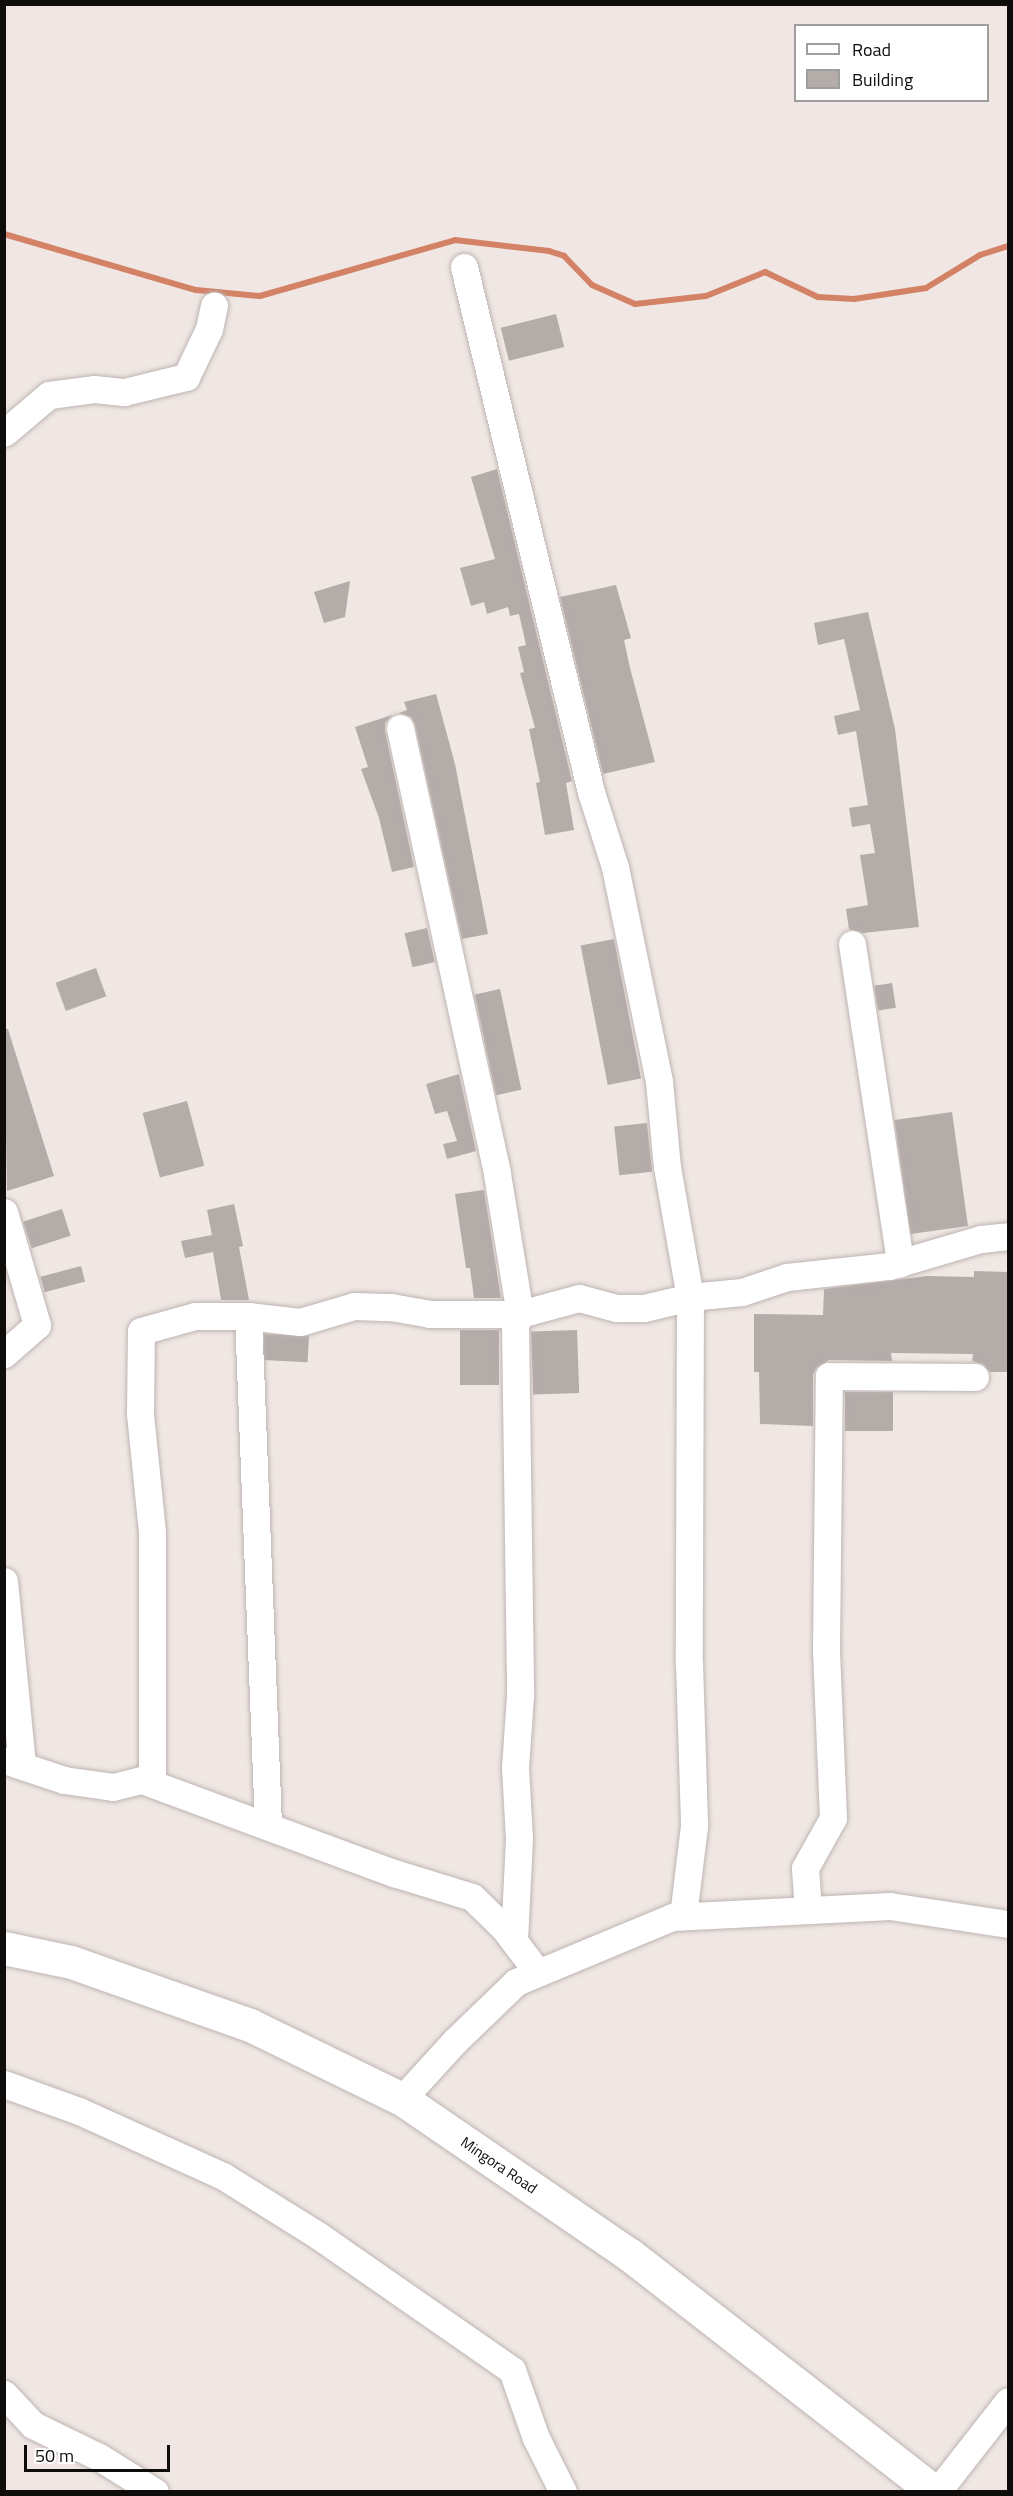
<!DOCTYPE html>
<style>
body{margin:0}
#map{position:relative;width:1013px;height:2496px;overflow:hidden;background:#f0e7e4;font-family:"Titillium Web",sans-serif}
div>[style]{position:absolute}
.stream>*{height:6px;margin:-3px;padding:0 3px;transform-origin:3px;border-radius:3px;background:#d38266}
.building>*{inset:0;background:#b4aca9;transform-origin:0 0}
.roads{filter:drop-shadow(0 0 2px #bdb5b2) drop-shadow(0 0 2px #bdb5b2)}
.minor>*{height:27px;margin:-13.5px;padding:0 13.5px;transform-origin:13.5px;border-radius:13.5px;background:#fff}
.highway>*{height:33px;margin:-16.5px;padding:0 16.5px;transform-origin:16.5px;border-radius:16.5px;background:#fff}
span{translate:-50% -50%;white-space:nowrap;text-align:center;line-height:1.15;-webkit-text-stroke:5px #fff;paint-order:stroke}
.street-label{font-size:15px;color:#0f0c0c}
.frame{position:absolute;inset:0;border:6px solid #0f0c0c;pointer-events:none}
.legend{position:absolute;left:794px;top:24px;width:195px;height:78px;box-sizing:border-box;background:#fff;border:2px solid #9f9e9e;margin:0;padding:8px 10px;list-style:none;font-size:18px;color:#0f0c0c}
.legend li{display:flex;align-items:center;gap:12px;height:30px}
.legend b{width:30px;border:2px solid #9f9e9e}
.scale{position:absolute;left:24px;top:2445px;width:146px;height:27px;box-sizing:border-box;border:3px solid #0f0c0c;border-top:0;padding-left:8px;font-size:18px;line-height:21px;white-space:nowrap;color:#0f0c0c;-webkit-text-stroke:4px #fff;paint-order:stroke}
</style>
<div id="map">
<div class="stream">
<i style="left:4px;top:234px;width:200px;rotate:16.3deg"></i>
<i style="left:196px;top:290px;width:64px;rotate:5.4deg"></i>
<i style="left:260px;top:296px;width:203px;rotate:-16deg"></i>
<i style="left:455px;top:240px;width:95px;rotate:6.7deg"></i>
<i style="left:549px;top:251px;width:16px;rotate:18deg"></i>
<i style="left:564px;top:256px;width:40px;rotate:46deg"></i>
<i style="left:592px;top:285px;width:47px;rotate:23.8deg"></i>
<i style="left:635px;top:304px;width:71px;rotate:-6.4deg"></i>
<i style="left:706px;top:296px;width:64px;rotate:-22.1deg"></i>
<i style="left:765px;top:272px;width:59px;rotate:25.3deg"></i>
<i style="left:818px;top:297px;width:36px;rotate:3deg"></i>
<i style="left:854px;top:299px;width:73px;rotate:-8.7deg"></i>
<i style="left:926px;top:288px;width:63px;rotate:-31.4deg"></i>
<i style="left:980px;top:255px;width:29px;rotate:-18deg"></i>
</div>
<div class="building">
<i style="left:556px;top:314px;width:34px;height:57px;rotate:76deg"></i>
<i style="clip-path:polygon(497px 469px,572px 781px,566px 783px,574px 830px,545px 835px,536px 783px,540px 782px,529px 729px,535px 728px,520px 673px,524px 672px,518px 647px,526px 645px,519px 614px,510px 616px,508px 607px,487px 614px,484px 602px,471px 606px,460px 568px,495px 559px,471px 477px)"></i>
<i style="clip-path:polygon(350px 581px,345px 617px,324px 623px,314px 592px)"></i>
<i style="clip-path:polygon(616px 585px,631px 638px,624px 640px,630px 668px,655px 762px,603px 774px,560px 597px)"></i>
<i style="clip-path:polygon(868px 612px,895px 729px,919px 927px,863px 933px,849px 929px,846px 909px,868px 905px,860px 855px,875px 853px,870px 824px,852px 827px,849px 808px,868px 805px,856px 731px,838px 735px,834px 716px,860px 710px,844px 639px,818px 645px,814px 623px)"></i>
<i style="clip-path:polygon(436px 694px,455px 764px,488px 934px,462px 939px,415px 725px,411px 717px,399px 713px,407px 710px,404px 702px)"></i>
<i style="clip-path:polygon(392px 715px,385px 723px,385px 731px,414px 867px,392px 872px,379px 818px,361px 769px,368px 767px,355px 727px)"></i>
<i style="left:427px;top:928px;width:35px;height:23px;rotate:77deg"></i>
<i style="left:614px;top:939px;width:142px;height:34px;rotate:79deg"></i>
<i style="left:96px;top:968px;width:30px;height:43px;rotate:70deg"></i>
<i style="left:892px;top:983px;width:25px;height:18px;rotate:81deg"></i>
<i style="left:500px;top:989px;width:103px;height:26px;rotate:78deg"></i>
<i style="clip-path:polygon(4px 1029px,8px 1029px,54px 1176px,7px 1191px)"></i>
<i style="clip-path:polygon(459px 1074px,476px 1151px,447px 1159px,443px 1144px,457px 1141px,447px 1111px,435px 1114px,426px 1084px)"></i>
<i style="left:187px;top:1101px;width:67px;height:46px;rotate:75deg"></i>
<i style="left:952px;top:1112px;width:115px;height:58px;rotate:82deg"></i>
<i style="left:647px;top:1123px;width:49px;height:33px;rotate:84deg"></i>
<i style="clip-path:polygon(484px 1190px,501px 1298px,474px 1298px,470px 1268px,466px 1268px,455px 1194px)"></i>
<i style="clip-path:polygon(234px 1204px,243px 1246px,239px 1247px,249px 1300px,221px 1300px,213px 1252px,185px 1258px,181px 1241px,212px 1235px,207px 1210px)"></i>
<i style="left:62px;top:1209px;width:28px;height:41px;rotate:72deg"></i>
<i style="left:81px;top:1266px;width:16px;height:42px;rotate:75deg"></i>
<i style="clip-path:polygon(974px 1271px,1008px 1272px,1008px 1372px,990px 1372px,983px 1364px,972px 1361px,973px 1354px,891px 1353px,892px 1361px,829px 1360px,816px 1368px,813px 1375px,813px 1426px,760px 1424px,759px 1372px,754px 1372px,754px 1314px,823px 1315px,824px 1289px,927px 1276px,974px 1277px)"></i>
<i style="left:460px;top:1330px;width:39px;height:55px"></i>
<i style="left:577px;top:1330px;width:63px;height:46px;rotate:88deg"></i>
<i style="left:264px;top:1334px;width:45px;height:26px;rotate:3deg"></i>
<i style="left:845px;top:1392px;width:48px;height:39px"></i>
</div>
<div class="roads">
<div class="minor">
<i style="left:464px;top:267px;width:540px;rotate:76.4deg"></i>
<i style="left:591px;top:792px;width:79px;rotate:72.3deg"></i>
<i style="left:615px;top:867px;width:218px;rotate:78.4deg"></i>
<i style="left:659px;top:1081px;width:86px;rotate:84.7deg"></i>
<i style="left:667px;top:1167px;width:132px;rotate:80deg"></i>
<i style="left:690px;top:1297px;width:366px;rotate:90.2deg"></i>
<i style="left:689px;top:1663px;width:163px;rotate:88.2deg"></i>
<i style="left:694px;top:1826px;width:91px;rotate:97deg"></i>
<i style="left:4px;top:433px;width:59px;rotate:-40.2deg"></i>
<i style="left:49px;top:395px;width:45px;rotate:-7.6deg"></i>
<i style="left:94px;top:389px;width:30px;rotate:6deg"></i>
<i style="left:124px;top:392px;width:64px;rotate:-13.6deg"></i>
<i style="left:186px;top:377px;width:53px;rotate:-64.4deg"></i>
<i style="left:209px;top:329px;width:24px;rotate:-78deg"></i>
<i style="left:400px;top:728px;width:456px;rotate:77.7deg"></i>
<i style="left:497px;top:1174px;width:142px;rotate:80.7deg"></i>
<i style="left:520px;top:1314px;width:12px;rotate:114deg"></i>
<i style="left:515px;top:1325px;width:371px;rotate:89.2deg"></i>
<i style="left:520px;top:1696px;width:71px;rotate:94deg"></i>
<i style="left:515px;top:1767px;width:71px;rotate:86.8deg"></i>
<i style="left:519px;top:1838px;width:103px;rotate:92.8deg"></i>
<i style="left:852px;top:944px;width:323px;rotate:81.4deg"></i>
<i style="left:4px;top:1212px;width:118px;rotate:73.7deg"></i>
<i style="left:37px;top:1325px;width:44px;rotate:138.7deg"></i>
<i style="left:248px;top:1316px;width:52px;rotate:6.6deg"></i>
<i style="left:300px;top:1322px;width:56px;rotate:-16.5deg"></i>
<i style="left:354px;top:1306px;width:37px;rotate:2deg"></i>
<i style="left:391px;top:1307px;width:39px;rotate:10deg"></i>
<i style="left:429px;top:1314px;width:91px"></i>
<i style="left:520px;top:1314px;width:61px;rotate:-15.2deg"></i>
<i style="left:579px;top:1298px;width:39px;rotate:15deg"></i>
<i style="left:617px;top:1308px;width:27px"></i>
<i style="left:644px;top:1308px;width:47px;rotate:-13.4deg"></i>
<i style="left:690px;top:1297px;width:52px;rotate:-5.5deg"></i>
<i style="left:742px;top:1292px;width:47px;rotate:-18.4deg"></i>
<i style="left:787px;top:1277px;width:103px;rotate:-6.2deg"></i>
<i style="left:889px;top:1266px;width:96px;rotate:-16.4deg"></i>
<i style="left:981px;top:1239px;width:27px;rotate:-6deg"></i>
<i style="left:4px;top:1581px;width:184px;rotate:84.4deg"></i>
<i style="left:4px;top:1760px;width:63px;rotate:18.4deg"></i>
<i style="left:64px;top:1780px;width:49px;rotate:8.1deg"></i>
<i style="left:113px;top:1787px;width:30px;rotate:-14deg"></i>
<i style="left:142px;top:1780px;width:269px;rotate:20.3deg"></i>
<i style="left:394px;top:1873px;width:82px;rotate:17.1deg"></i>
<i style="left:472px;top:1897px;width:45px;rotate:44.1deg"></i>
<i style="left:504px;top:1928px;width:56px;rotate:52.9deg"></i>
<i style="left:152px;top:1783px;width:251px;rotate:-90deg"></i>
<i style="left:152px;top:1532px;width:120px;rotate:-95.8deg"></i>
<i style="left:140px;top:1413px;width:82px;rotate:-89.3deg"></i>
<i style="left:141px;top:1331px;width:56px;rotate:-15.5deg"></i>
<i style="left:195px;top:1316px;width:53px"></i>
<i style="left:248px;top:1316px;width:509px;rotate:87.75deg"></i>
<i style="left:808px;top:1910px;width:42px;rotate:-94.1deg"></i>
<i style="left:805px;top:1868px;width:57px;rotate:-60.8deg"></i>
<i style="left:833px;top:1818px;width:168px;rotate:-92.4deg"></i>
<i style="left:826px;top:1650px;width:274px;rotate:-89.4deg"></i>
<i style="left:829px;top:1376px;width:146px;rotate:0.4deg"></i>
<i style="left:4px;top:2084px;width:80px;rotate:19.8deg"></i>
<i style="left:79px;top:2111px;width:158px;rotate:24.3deg"></i>
<i style="left:223px;top:2176px;width:113px;rotate:32deg"></i>
<i style="left:319px;top:2236px;width:235px;rotate:34.8deg"></i>
<i style="left:512px;top:2370px;width:72px;rotate:70.6deg"></i>
<i style="left:536px;top:2438px;width:60px;rotate:63.4deg"></i>
<i style="left:402px;top:2099px;width:79px;rotate:-47.6deg"></i>
<i style="left:455px;top:2041px;width:85px;rotate:-44deg"></i>
<i style="left:516px;top:1982px;width:169px;rotate:-22.6deg"></i>
<i style="left:672px;top:1917px;width:218px;rotate:-2.9deg"></i>
<i style="left:890px;top:1906px;width:119px;rotate:8.7deg"></i>
<i style="left:4px;top:2394px;width:42px;rotate:46.9deg"></i>
<i style="left:33px;top:2425px;width:73px;rotate:25.9deg"></i>
<i style="left:99px;top:2457px;width:66px;rotate:32deg"></i>
<i style="left:937px;top:2492px;width:115px;rotate:-52deg"></i>
</div>
<div class="highway">
<i style="left:4px;top:1948px;width:68px;rotate:11.8deg"></i>
<i style="left:71px;top:1962px;width:190px;rotate:19.4deg"></i>
<i style="left:250px;top:2025px;width:169px;rotate:26deg"></i>
<i style="left:402px;top:2099px;width:276px;rotate:34.4deg"></i>
<i style="left:630px;top:2255px;width:385px;rotate:37.9deg"></i>
</div>
</div>
<div class="street-label">
<span style="left:499px;top:2165px;rotate:34deg">Mingora Road</span>
</div>
<div class="frame"></div>
<ul class="legend">
<li><b style="height:8px;background:#fff"></b>Road</li>
<li><b style="height:16px;background:#b4aca9"></b>Building</li>
</ul>
<div class="scale">50 m</div>
</div>
